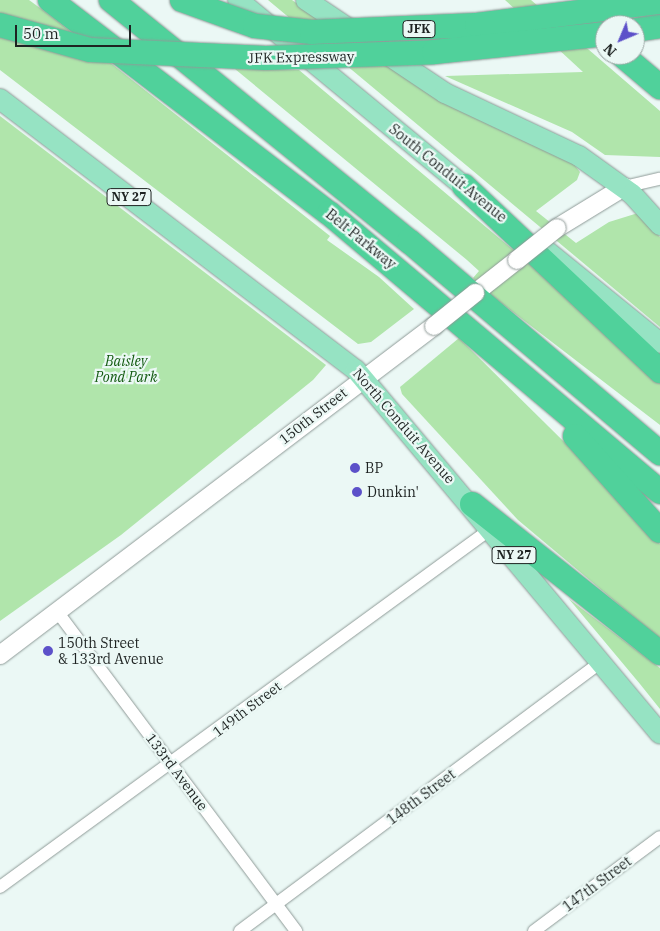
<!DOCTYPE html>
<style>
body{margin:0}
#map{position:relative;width:660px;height:931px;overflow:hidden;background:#ebf8f5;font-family:"IBM Plex Serif",serif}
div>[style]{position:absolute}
.green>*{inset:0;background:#b0e5ab}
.roads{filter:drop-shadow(0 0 1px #8f9b98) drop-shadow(0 0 1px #8f9b98)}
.street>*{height:12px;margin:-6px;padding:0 6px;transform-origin:6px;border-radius:6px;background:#fff}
.secondary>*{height:18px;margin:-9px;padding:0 9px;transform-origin:9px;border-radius:9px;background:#fff}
.primary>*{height:20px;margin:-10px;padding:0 10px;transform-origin:10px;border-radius:10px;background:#96e3c3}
.highway>*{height:24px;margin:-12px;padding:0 12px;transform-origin:12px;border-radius:12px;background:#50d19b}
.bridges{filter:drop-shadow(0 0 1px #8f9b98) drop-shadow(0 0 1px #8f9b98)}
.secondary-bridge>*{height:18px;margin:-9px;padding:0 9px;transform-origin:9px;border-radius:9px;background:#fff}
.highway-bridge>*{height:24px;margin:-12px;padding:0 12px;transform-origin:12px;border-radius:12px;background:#50d19b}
.dots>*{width:14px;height:14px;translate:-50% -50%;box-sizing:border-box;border:2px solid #ebf8f5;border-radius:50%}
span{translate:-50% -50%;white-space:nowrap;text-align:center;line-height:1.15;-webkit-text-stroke:4.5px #ebf8f5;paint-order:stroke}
.shield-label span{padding:1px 4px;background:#ebf8f5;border:1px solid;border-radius:4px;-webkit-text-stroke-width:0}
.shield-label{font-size:12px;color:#1e2322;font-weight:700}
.street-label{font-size:14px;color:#1e2322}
.park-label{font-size:14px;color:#11590e;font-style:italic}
.poi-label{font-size:14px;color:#1e2322}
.left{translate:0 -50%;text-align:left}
.north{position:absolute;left:595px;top:15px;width:50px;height:50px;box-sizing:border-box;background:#ebf8f5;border:1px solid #99a3a1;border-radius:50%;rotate:225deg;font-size:14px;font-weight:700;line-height:20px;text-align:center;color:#1e2322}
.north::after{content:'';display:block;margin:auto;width:18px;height:22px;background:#5c51c9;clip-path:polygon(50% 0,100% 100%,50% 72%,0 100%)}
.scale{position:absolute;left:15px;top:25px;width:116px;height:22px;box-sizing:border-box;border:2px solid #1e2322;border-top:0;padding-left:6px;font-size:15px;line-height:18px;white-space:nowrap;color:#1e2322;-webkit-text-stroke:4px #ebf8f5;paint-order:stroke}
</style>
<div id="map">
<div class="green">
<i style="clip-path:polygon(0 0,29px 0,51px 16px,330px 236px,327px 240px,379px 277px,414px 309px,371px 342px,358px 344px,0 70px)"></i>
<i style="clip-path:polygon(268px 0,292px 0,409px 80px,573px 163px,580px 172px,577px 180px,536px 211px,576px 243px,609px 222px,638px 213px,660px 237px,660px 327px)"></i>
<i style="clip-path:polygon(505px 0,531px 0,660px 111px,660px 157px,605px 155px,572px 132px,445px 76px,583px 72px)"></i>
<i style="clip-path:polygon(235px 69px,299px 70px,574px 301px,660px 378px,660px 425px,483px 289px,473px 278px,479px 271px,467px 260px)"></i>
<i style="clip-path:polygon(0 116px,326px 365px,313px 380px,121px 535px,0 621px)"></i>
<i style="clip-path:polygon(459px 338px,623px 500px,660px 544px,660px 639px,518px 520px,402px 394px,400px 387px)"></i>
<i style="clip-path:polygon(569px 599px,660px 668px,660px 709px,640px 684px)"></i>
</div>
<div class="roads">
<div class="street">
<i style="left:624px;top:187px;width:37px;rotate:-13deg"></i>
<i style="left:59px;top:614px;width:396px;rotate:53.2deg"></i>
<i style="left:0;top:887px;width:609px;rotate:-36.12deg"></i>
<i style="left:240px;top:931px;width:450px;rotate:-36.7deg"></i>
<i style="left:534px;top:931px;width:157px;rotate:-36.7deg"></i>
</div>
<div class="secondary">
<i style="left:557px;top:228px;width:79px;rotate:-31.5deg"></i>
<i style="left:475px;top:293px;width:53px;rotate:-38.2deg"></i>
<i style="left:0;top:655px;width:545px;rotate:-37.16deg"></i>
</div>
<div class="primary">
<i style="left:238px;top:0;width:308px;rotate:39.5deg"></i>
<i style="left:306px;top:0;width:167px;rotate:33.8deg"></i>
<i style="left:445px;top:93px;width:148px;rotate:25.2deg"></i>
<i style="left:579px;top:156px;width:65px;rotate:35.6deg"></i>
<i style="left:632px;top:194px;width:42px;rotate:47.9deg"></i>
<i style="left:0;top:99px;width:447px;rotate:37.3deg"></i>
<i style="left:356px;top:370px;width:474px;rotate:50.1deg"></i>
<i style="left:548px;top:252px;width:144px;rotate:39.1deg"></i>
</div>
<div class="highway">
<i style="left:50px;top:0;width:351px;rotate:37.4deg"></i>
<i style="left:329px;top:213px;width:433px;rotate:40.1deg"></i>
<i style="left:111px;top:0;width:383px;rotate:39deg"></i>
<i style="left:409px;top:241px;width:329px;rotate:40.2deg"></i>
<i style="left:635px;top:30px;width:25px;rotate:-9deg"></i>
<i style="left:622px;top:55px;width:50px;rotate:40.1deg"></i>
<i style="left:464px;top:186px;width:270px;rotate:43.3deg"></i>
<i style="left:575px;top:436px;width:127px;rotate:48.2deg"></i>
<i style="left:472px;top:504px;width:240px;rotate:38.4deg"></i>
</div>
</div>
<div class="bridges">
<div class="secondary-bridge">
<i style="left:517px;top:260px;width:51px;rotate:-38.7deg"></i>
<i style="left:434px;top:326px;width:53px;rotate:-38.8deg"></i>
</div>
<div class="highway-bridge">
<i style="left:182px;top:0;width:77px;rotate:19.6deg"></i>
<i style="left:255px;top:26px;width:57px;rotate:6deg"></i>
<i style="left:312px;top:32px;width:165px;rotate:-2.4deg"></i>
<i style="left:477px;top:25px;width:184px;rotate:-7.2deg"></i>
<i style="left:0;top:25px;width:93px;rotate:15.5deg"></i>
<i style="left:90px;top:50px;width:176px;rotate:2.6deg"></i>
<i style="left:266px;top:58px;width:168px;rotate:-2deg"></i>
<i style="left:434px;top:52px;width:172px;rotate:-6deg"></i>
</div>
</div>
<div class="dots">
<i style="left:355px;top:468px;background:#5c51c9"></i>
<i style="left:357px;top:492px;background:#5c51c9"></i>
<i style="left:48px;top:651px;background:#5c51c9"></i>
</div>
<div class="shield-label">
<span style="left:419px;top:29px">JFK</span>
<span style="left:129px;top:197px">NY 27</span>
<span style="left:514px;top:555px">NY 27</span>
</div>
<div class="street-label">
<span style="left:301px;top:57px;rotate:-1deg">JFK Expressway</span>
<span style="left:448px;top:173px;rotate:39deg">South Conduit Avenue</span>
<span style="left:361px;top:239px;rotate:39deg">Belt Parkway</span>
<span style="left:313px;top:416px;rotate:-38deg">150th Street</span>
<span style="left:404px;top:426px;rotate:49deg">North Conduit Avenue</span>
<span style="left:247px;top:709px;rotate:-37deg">149th Street</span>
<span style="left:177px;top:772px;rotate:53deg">133rd Avenue</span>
<span style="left:421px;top:797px;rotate:-37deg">148th Street</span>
<span style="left:597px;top:884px;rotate:-37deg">147th Street</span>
</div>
<div class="park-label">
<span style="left:126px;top:369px">Baisley<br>Pond Park</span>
</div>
<div class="poi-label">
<span class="left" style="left:365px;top:468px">BP</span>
<span class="left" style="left:367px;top:492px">Dunkin'</span>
<span class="left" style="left:58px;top:651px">150th Street<br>&amp; 133rd Avenue</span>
</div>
<div class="north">N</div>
<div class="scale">50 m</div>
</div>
